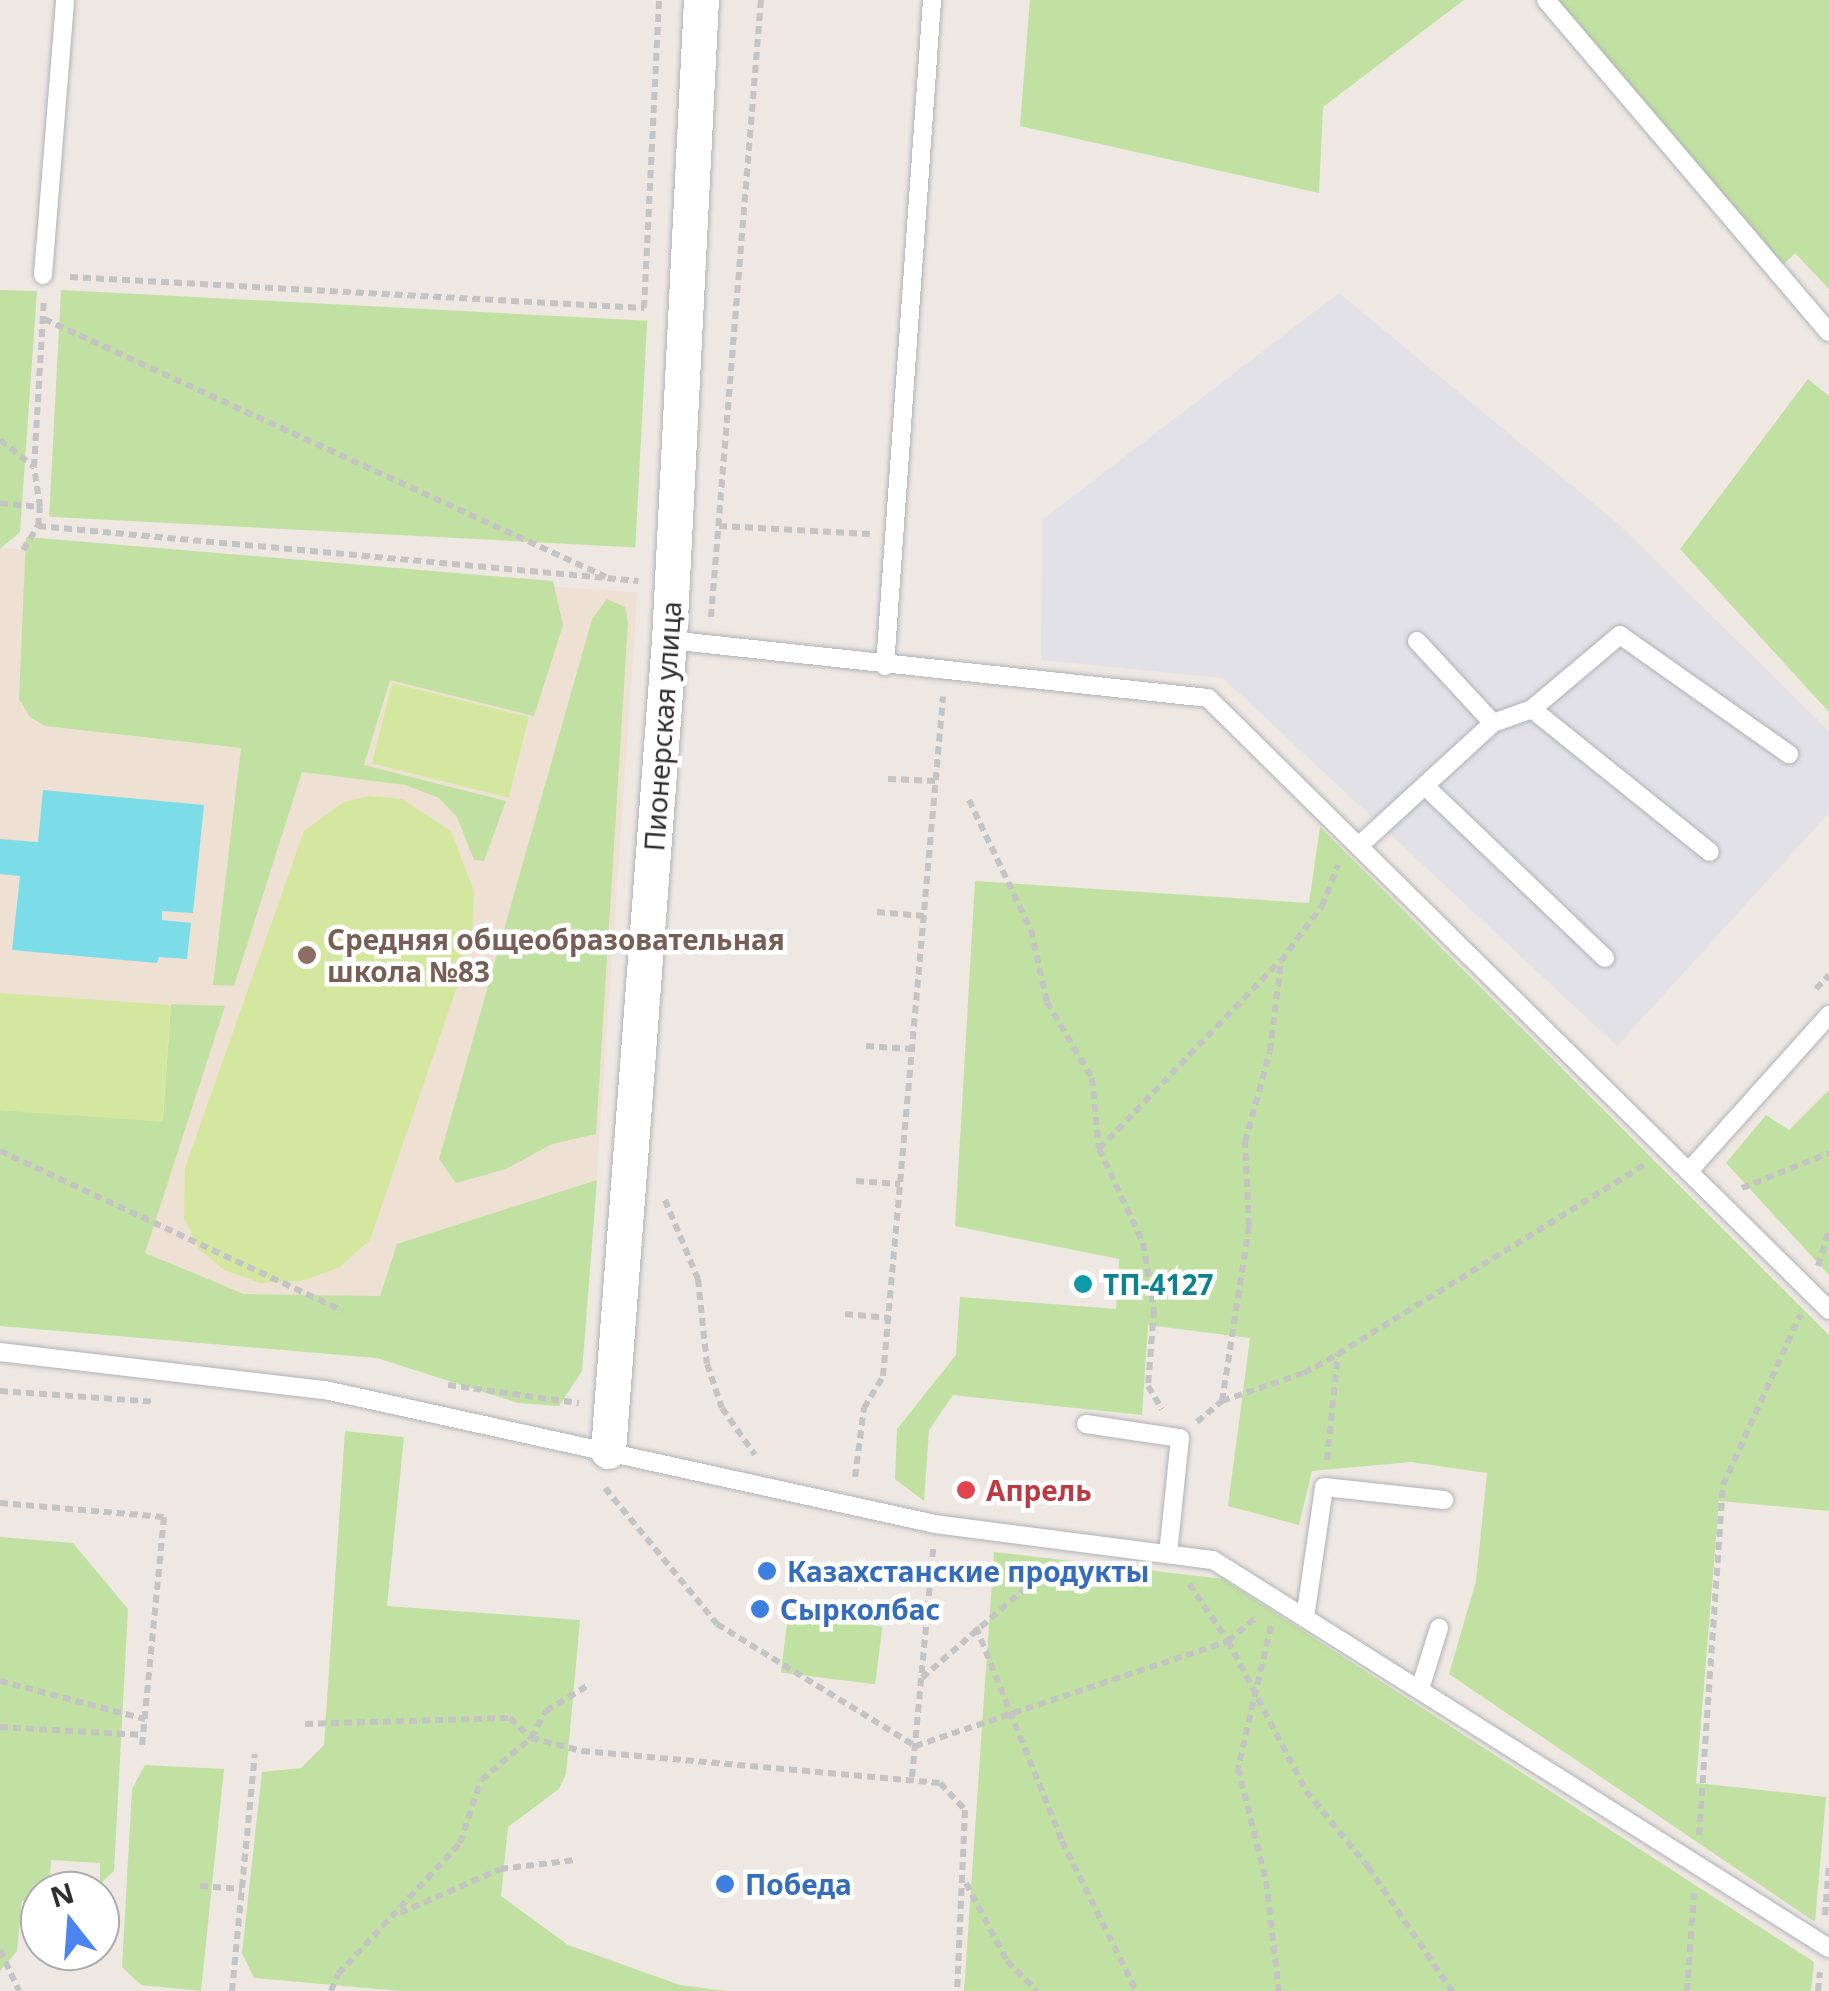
<!DOCTYPE html>
<meta charset="utf-8">
<style>
body{margin:0}
#map{position:relative;width:1829px;height:1991px;overflow:hidden;background:#eee7e2;font-family:"Noto Sans",sans-serif}
div>[style]{position:absolute}
.industrial>*{inset:0;background:#e2e1e7}
.education>*{inset:0;background:#eee1d3;transform-origin:0 0}
.green>*{inset:0;background:#c1e1a2;transform-origin:0 0}
.pitch>*{inset:0;background:#d4e79f;transform-origin:0 0}
.water>*{inset:0;background:#7cdde9}
.path>*{height:6px;margin-top:-3px;transform-origin:0;background:repeating-linear-gradient(90deg,#c4c4c4 0 8px,transparent 0 13px)}
.roads{filter:drop-shadow(0 0 2px #aeb2b9) drop-shadow(0 0 2px #aeb2b9)}
.service>*{height:18px;margin:-9px;padding:0 9px;transform-origin:9px;border-radius:9px;background:#fff}
.minor>*{height:35px;margin:-17.5px;padding:0 17.5px;transform-origin:17.5px;border-radius:17.5px;background:#fff}
.dots>*{width:28px;height:28px;translate:-50% -50%;box-sizing:border-box;border:5px solid #fff;border-radius:50%}
span{translate:-50% -50%;white-space:nowrap;text-align:center;line-height:1.15;-webkit-text-stroke:9px #fff;paint-order:stroke}
.street-label{font-size:28px;color:#2e2e2e}
.education-label{font-size:28px;color:#785e54;font-weight:700}
.left{translate:0 -50%;text-align:left}
.culture-label{font-size:28px;color:#0d838f;font-weight:700}
.health-label{font-size:28px;color:#be3a42;font-weight:700}
.shop-label{font-size:28px;color:#366cbe;font-weight:700}
.north{position:absolute;left:20px;top:1871px;width:100px;height:100px;box-sizing:border-box;background:#fff;border:2px solid #ababab;border-radius:50%;rotate:343deg;font-size:28px;font-weight:700;line-height:40px;text-align:center;color:#2e2e2e}
.north::after{content:'';display:block;margin:auto;width:35px;height:45px;background:#4d85f0;clip-path:polygon(50% 0,100% 100%,50% 72%,0 100%)}
</style>
<div id="map">
<div class="industrial">
<i style="clip-path:polygon(1339px 293px,1617px 523px,1829px 731px,1829px 813px,1617px 1046px,1223px 678px,1041px 660px,1042px 520px)"></i>
</div>
<div class="education">
<i style="left:0;top:548px;width:639px;height:765px;rotate:4deg"></i>
</div>
<div class="green">
<i style="clip-path:polygon(1030px 0,1464px 0,1323px 107px,1319px 193px,1020px 126px)"></i>
<i style="clip-path:polygon(1552px 0,1829px 0,1829px 289px,1795px 253px,1783px 265px)"></i>
<i style="clip-path:polygon(0 290px,37px 291px,20px 532px,0 549px)"></i>
<i style="left:61px;top:290px;width:587px;height:227px;rotate:3deg"></i>
<i style="clip-path:polygon(1808px 379px,1829px 396px,1829px 712px,1680px 549px)"></i>
<i style="clip-path:polygon(26px 537px,553px 581px,563px 625px,534px 716px,390px 680px,364px 765px,506px 801px,484px 861px,474px 860px,457px 817px,439px 798px,405px 785px,302px 772px,234px 986px,213px 985px,241px 748px,45px 726px,30px 717px,19px 699px)"></i>
<i style="clip-path:polygon(607px 599px,625px 607px,628px 622px,596px 1134px,552px 1144px,506px 1169px,456px 1183px,439px 1159px,592px 619px)"></i>
<i style="clip-path:polygon(1320px 827px,1829px 1335px,1829px 1511px,1719px 1501px,1696px 1783px,1826px 1797px,1815px 1922px,1449px 1674px,1476px 1581px,1487px 1473px,1411px 1462px,1312px 1471px,1299px 1525px,1228px 1506px,1250px 1338px,1148px 1325px,1142px 1415px,953px 1395px,929px 1430px,924px 1501px,895px 1479px,897px 1429px,956px 1355px,960px 1297px,1116px 1309px,1119px 1259px,955px 1226px,975px 881px,1309px 903px)"></i>
<i style="clip-path:polygon(171px 1004px,225px 1006px,145px 1253px,244px 1294px,380px 1296px,397px 1244px,597px 1180px,582px 1371px,559px 1406px,518px 1403px,377px 1358px,0 1326px,0 1110px,163px 1120px)"></i>
<i style="clip-path:polygon(1829px 1090px,1829px 1275px,1726px 1163px,1766px 1115px,1789px 1130px)"></i>
<i style="clip-path:polygon(345px 1431px,404px 1437px,387px 1606px,580px 1620px,566px 1774px,559px 1789px,508px 1827px,501px 1896px,568px 1945px,680px 1985px,726px 1991px,401px 1991px,254px 1978px,242px 1953px,262px 1772px,301px 1768px,324px 1745px)"></i>
<i style="clip-path:polygon(0 1537px,73px 1543px,128px 1609px,114px 1871px,100px 1884px,100px 1863px,51px 1860px,49px 1891px,40px 1891px,40px 1902px,22px 1901px,17px 1951px,0 1971px)"></i>
<i style="clip-path:polygon(994px 1552px,1223px 1579px,1814px 1962px,1811px 1991px,964px 1991px)"></i>
<i style="left:788px;top:1615px;width:95px;height:58px;rotate:7deg"></i>
<i style="clip-path:polygon(145px 1765px,224px 1769px,201px 1991px,141px 1985px,122px 1967px,132px 1789px)"></i>
</div>
<div class="pitch">
<i style="left:392px;top:683px;width:141px;height:83px;rotate:14deg"></i>
<i style="clip-path:polygon(368px 796px,402px 799px,451px 831px,474px 891px,472px 943px,370px 1240px,340px 1267px,302px 1281px,260px 1283px,224px 1270px,198px 1248px,184px 1218px,185px 1168px,304px 831px,342px 803px)"></i>
<i style="left:0;top:993px;width:171px;height:117px;rotate:4deg"></i>
</div>
<div class="water">
<i style="clip-path:polygon(43px 790px,204px 805px,193px 913px,162px 911px,162px 920px,191px 923px,187px 959px,159px 957px,157px 963px,12px 950px,20px 876px,0 874px,0 839px,38px 842px)"></i>
</div>
<div class="path">
<i style="left:70px;top:277px;width:575px;rotate:3.09deg"></i>
<i style="left:644px;top:308px;width:308px;rotate:-87.2deg"></i>
<i style="left:44px;top:319px;width:618px;rotate:24.66deg"></i>
<i style="left:0;top:440px;width:42px;rotate:38.2deg"></i>
<i style="left:0;top:503px;width:40px;rotate:5.7deg"></i>
<i style="left:38px;top:526px;width:603px;rotate:5.24deg"></i>
<i style="left:719px;top:526px;width:151px;rotate:3deg"></i>
<i style="left:23px;top:550px;width:28px;rotate:-58deg"></i>
<i style="left:38px;top:526px;width:19px;rotate:-84deg"></i>
<i style="left:40px;top:507px;width:40px;rotate:-98.5deg"></i>
<i style="left:34px;top:467px;width:166px;rotate:-86.6deg"></i>
<i style="left:711px;top:617px;width:619px;rotate:-85.37deg"></i>
<i style="left:888px;top:779px;width:48px;rotate:2.4deg"></i>
<i style="left:969px;top:800px;width:144px;rotate:64.5deg"></i>
<i style="left:1031px;top:930px;width:74px;rotate:77.5deg"></i>
<i style="left:1047px;top:1002px;width:88px;rotate:59.4deg"></i>
<i style="left:1092px;top:1078px;width:71px;rotate:84.4deg"></i>
<i style="left:1099px;top:1149px;width:104px;rotate:64.9deg"></i>
<i style="left:1143px;top:1243px;width:68px;rotate:80.7deg"></i>
<i style="left:1154px;top:1310px;width:76px;rotate:94.5deg"></i>
<i style="left:1148px;top:1386px;width:27px;rotate:59deg"></i>
<i style="left:877px;top:912px;width:47px;rotate:4.9deg"></i>
<i style="left:1816px;top:989px;width:19px;rotate:-47deg"></i>
<i style="left:866px;top:1046px;width:46px;rotate:3.7deg"></i>
<i style="left:1099px;top:1149px;width:261px;rotate:-46.1deg"></i>
<i style="left:0;top:1151px;width:378px;rotate:25deg"></i>
<i style="left:856px;top:1181px;width:44px;rotate:3.9deg"></i>
<i style="left:1742px;top:1188px;width:94px;rotate:-21.9deg"></i>
<i style="left:665px;top:1200px;width:86px;rotate:67.3deg"></i>
<i style="left:698px;top:1279px;width:85px;rotate:84deg"></i>
<i style="left:707px;top:1364px;width:46px;rotate:71.2deg"></i>
<i style="left:722px;top:1408px;width:57px;rotate:54.9deg"></i>
<i style="left:1818px;top:1266px;width:39px;rotate:-73deg"></i>
<i style="left:845px;top:1314px;width:44px;rotate:5.2deg"></i>
<i style="left:448px;top:1385px;width:132px;rotate:7.8deg"></i>
<i style="left:0;top:1391px;width:156px;rotate:4deg"></i>
<i style="left:1222px;top:1401px;width:177px;rotate:-81.2deg"></i>
<i style="left:1249px;top:1226px;width:84px;rotate:-92.7deg"></i>
<i style="left:1245px;top:1142px;width:94px;rotate:-74.6deg"></i>
<i style="left:1270px;top:1051px;width:91px;rotate:-83deg"></i>
<i style="left:1281px;top:961px;width:69px;rotate:-53.3deg"></i>
<i style="left:1322px;top:906px;width:44px;rotate:-68.7deg"></i>
<i style="left:1197px;top:1422px;width:33px;rotate:-40deg"></i>
<i style="left:1222px;top:1401px;width:87px;rotate:-18.9deg"></i>
<i style="left:1304px;top:1373px;width:39px;rotate:-29deg"></i>
<i style="left:1338px;top:1354px;width:360px;rotate:-31.7deg"></i>
<i style="left:1327px;top:1460px;width:107px;rotate:-84.1deg"></i>
<i style="left:855px;top:1477px;width:70px;rotate:-82.6deg"></i>
<i style="left:864px;top:1408px;width:37px;rotate:-59deg"></i>
<i style="left:883px;top:1376px;width:682px;rotate:-84.95deg"></i>
<i style="left:605px;top:1488px;width:176px;rotate:50.5deg"></i>
<i style="left:717px;top:1624px;width:233px;rotate:31.6deg"></i>
<i style="left:915px;top:1746px;width:330px;rotate:-18.5deg"></i>
<i style="left:1228px;top:1641px;width:38px;rotate:-40deg"></i>
<i style="left:0;top:1503px;width:165px;rotate:4.9deg"></i>
<i style="left:164px;top:1517px;width:229px;rotate:95.5deg"></i>
<i style="left:1189px;top:1584px;width:69px;rotate:55.6deg"></i>
<i style="left:1228px;top:1641px;width:169px;rotate:62.5deg"></i>
<i style="left:1306px;top:1791px;width:98px;rotate:50.8deg"></i>
<i style="left:1368px;top:1867px;width:150px;rotate:55.9deg"></i>
<i style="left:1271px;top:1626px;width:146px;rotate:103.1deg"></i>
<i style="left:1238px;top:1768px;width:116px;rotate:76.1deg"></i>
<i style="left:1266px;top:1881px;width:111px;rotate:83.3deg"></i>
<i style="left:976px;top:1627px;width:231px;rotate:68.1deg"></i>
<i style="left:1062px;top:1841px;width:167px;rotate:63.7deg"></i>
<i style="left:922px;top:1678px;width:172px;rotate:-41deg"></i>
<i style="left:0;top:1681px;width:150px;rotate:14.7deg"></i>
<i style="left:305px;top:1724px;width:205px;rotate:-1.7deg"></i>
<i style="left:510px;top:1718px;width:29px;rotate:44deg"></i>
<i style="left:531px;top:1738px;width:53px;rotate:14.3deg"></i>
<i style="left:582px;top:1751px;width:359px;rotate:5.1deg"></i>
<i style="left:940px;top:1783px;width:37px;rotate:47deg"></i>
<i style="left:965px;top:1810px;width:181px;rotate:92.5deg"></i>
<i style="left:0;top:1727px;width:143px;rotate:3.2deg"></i>
<i style="left:912px;top:1777px;width:229px;rotate:-84.7deg"></i>
<i style="left:1699px;top:1835px;width:351px;rotate:-86.1deg"></i>
<i style="left:1723px;top:1485px;width:187px;rotate:-65.6deg"></i>
<i style="left:966px;top:1883px;width:88px;rotate:62.3deg"></i>
<i style="left:1007px;top:1961px;width:42px;rotate:45deg"></i>
<i style="left:200px;top:1886px;width:42px;rotate:4.1deg"></i>
<i style="left:400px;top:1913px;width:109px;rotate:-23.7deg"></i>
<i style="left:500px;top:1869px;width:76px;rotate:-6.8deg"></i>
<i style="left:1825px;top:1915px;width:50px;rotate:-85.4deg"></i>
<i style="left:0;top:1950px;width:45px;rotate:65.1deg"></i>
<i style="left:232px;top:1991px;width:238px;rotate:-84.5deg"></i>
<i style="left:331px;top:1991px;width:18px;rotate:-68deg"></i>
<i style="left:338px;top:1974px;width:179px;rotate:-47deg"></i>
<i style="left:460px;top:1843px;width:66px;rotate:-71.6deg"></i>
<i style="left:481px;top:1780px;width:65px;rotate:-40deg"></i>
<i style="left:531px;top:1738px;width:31px;rotate:-61deg"></i>
<i style="left:546px;top:1711px;width:52px;rotate:-31.5deg"></i>
<i style="left:1687px;top:1991px;width:98px;rotate:-85.9deg"></i>
<i style="left:1818px;top:1991px;width:19px;rotate:-84deg"></i>
</div>
<div class="roads">
<div class="service">
<i style="left:1546px;top:0;width:436px;rotate:49.6deg"></i>
<i style="left:43px;top:275px;width:276px;rotate:-85.4deg"></i>
<i style="left:669px;top:640px;width:542px;rotate:6.14deg"></i>
<i style="left:1208px;top:698px;width:872px;rotate:44.58deg"></i>
<i style="left:1417px;top:641px;width:112px;rotate:47.2deg"></i>
<i style="left:885px;top:666px;width:668px;rotate:-85.96deg"></i>
<i style="left:1532px;top:709px;width:228px;rotate:38.8deg"></i>
<i style="left:1425px;top:786px;width:249px;rotate:43.7deg"></i>
<i style="left:1362px;top:843px;width:178px;rotate:-42.5deg"></i>
<i style="left:1493px;top:723px;width:41px;rotate:-19.7deg"></i>
<i style="left:1532px;top:709px;width:115px;rotate:-40.1deg"></i>
<i style="left:1620px;top:635px;width:207px;rotate:35.2deg"></i>
<i style="left:1689px;top:1171px;width:210px;rotate:-48.1deg"></i>
<i style="left:0;top:1352px;width:327px;rotate:6.7deg"></i>
<i style="left:325px;top:1390px;width:625px;rotate:12.39deg"></i>
<i style="left:935px;top:1524px;width:280px;rotate:7.4deg"></i>
<i style="left:1213px;top:1560px;width:728px;rotate:32.21deg"></i>
<i style="left:1086px;top:1424px;width:95px;rotate:8.5deg"></i>
<i style="left:1180px;top:1438px;width:117px;rotate:95.9deg"></i>
<i style="left:1305px;top:1618px;width:132px;rotate:-81.7deg"></i>
<i style="left:1324px;top:1487px;width:121px;rotate:6.2deg"></i>
<i style="left:1420px;top:1689px;width:64px;rotate:-72.7deg"></i>
</div>
<div class="minor">
<i style="left:608px;top:1451px;width:813px;rotate:-85.7deg"></i>
<i style="left:669px;top:640px;width:641px;rotate:-87.14deg"></i>
</div>
</div>
<div class="dots">
<i style="left:307px;top:955px;background:#8d6e63"></i>
<i style="left:1083px;top:1284px;background:#0f9aa8"></i>
<i style="left:966px;top:1490px;background:#e0444e"></i>
<i style="left:767px;top:1571px;background:#3f7fe0"></i>
<i style="left:760px;top:1609px;background:#3f7fe0"></i>
<i style="left:725px;top:1884px;background:#3f7fe0"></i>
</div>
<div class="street-label">
<span style="left:662px;top:726px;rotate:-86deg">Пионерская улица</span>
</div>
<div class="education-label">
<span class="left" style="left:327px;top:955px">Средняя общеобразовательная<br>школа №83</span>
</div>
<div class="culture-label">
<span class="left" style="left:1103px;top:1284px">ТП-4127</span>
</div>
<div class="health-label">
<span class="left" style="left:986px;top:1490px">Апрель</span>
</div>
<div class="shop-label">
<span class="left" style="left:787px;top:1571px">Казахстанские продукты</span>
<span class="left" style="left:780px;top:1609px">Сырколбас</span>
<span class="left" style="left:745px;top:1884px">Победа</span>
</div>
<div class="north">N</div>
</div>
